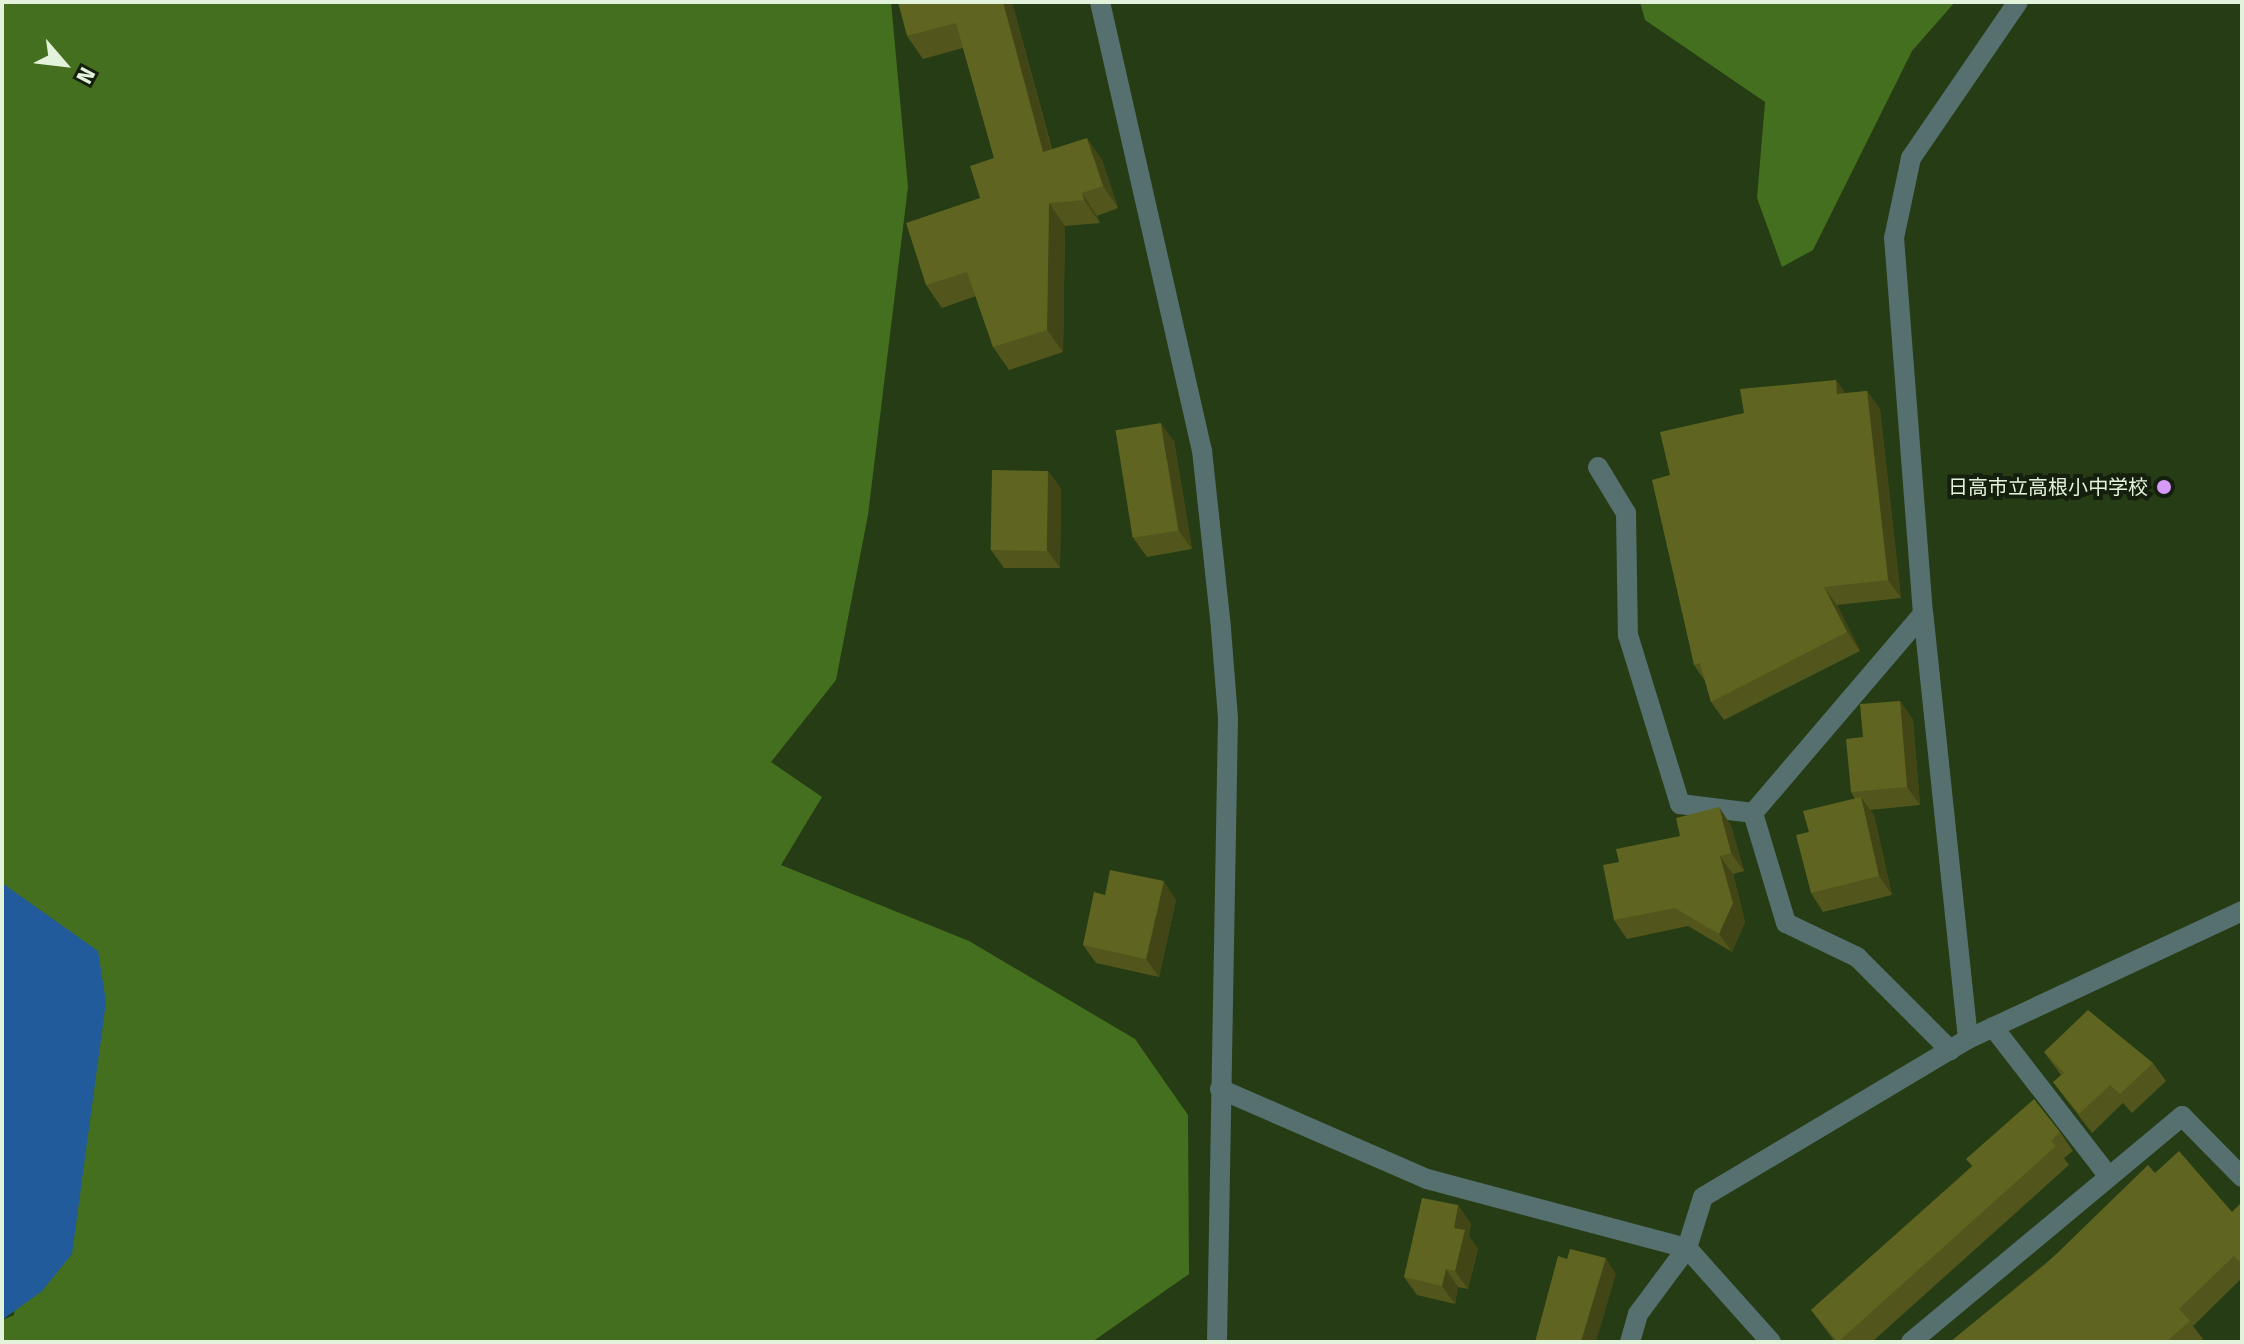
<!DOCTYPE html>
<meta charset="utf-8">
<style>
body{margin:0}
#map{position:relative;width:2244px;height:1344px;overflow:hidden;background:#253c14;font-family:"Fira Sans","Noto Sans JP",sans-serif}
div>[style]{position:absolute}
.forest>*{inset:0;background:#446f1f}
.water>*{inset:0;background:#215b9b}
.service>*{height:20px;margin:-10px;padding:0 10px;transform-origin:10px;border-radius:10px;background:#56706f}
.minor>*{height:20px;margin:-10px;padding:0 10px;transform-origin:10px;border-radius:10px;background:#56706f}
.wall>*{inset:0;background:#52561c}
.shaded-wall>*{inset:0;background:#424616}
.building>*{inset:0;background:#5f6420;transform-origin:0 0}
.dots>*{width:22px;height:22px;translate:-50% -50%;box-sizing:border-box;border:4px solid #151f0e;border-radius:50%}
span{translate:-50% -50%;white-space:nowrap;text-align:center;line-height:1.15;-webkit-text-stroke:8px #151f0e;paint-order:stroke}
.poi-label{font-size:20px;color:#e3f2db}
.right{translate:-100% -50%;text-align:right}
.frame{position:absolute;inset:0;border:4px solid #e3f2db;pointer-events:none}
.north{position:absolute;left:24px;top:24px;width:80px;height:80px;-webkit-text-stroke:6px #151f0e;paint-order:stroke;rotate:118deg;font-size:22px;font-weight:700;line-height:32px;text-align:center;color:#e3f2db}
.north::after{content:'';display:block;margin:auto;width:28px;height:36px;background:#e3f2db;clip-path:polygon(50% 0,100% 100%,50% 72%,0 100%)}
</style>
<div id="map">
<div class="forest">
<i style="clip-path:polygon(2px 2px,891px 2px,908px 187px,868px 515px,836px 680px,771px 762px,822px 797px,781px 865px,969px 941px,1135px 1039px,1188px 1115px,1189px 1274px,1092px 1342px,2px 1342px,2px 1320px,14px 1315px,43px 916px,2px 883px)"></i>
<i style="clip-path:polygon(1640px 2px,1955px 2px,1912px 51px,1813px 250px,1782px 267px,1757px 198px,1765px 102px,1645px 20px)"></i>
</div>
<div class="water">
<i style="clip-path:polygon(2px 883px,98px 951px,106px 1002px,72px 1254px,42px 1291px,2px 1320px)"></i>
</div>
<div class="service">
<i style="left:1786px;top:923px;width:79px;rotate:25.6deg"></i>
<i style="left:1857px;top:957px;width:132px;rotate:45deg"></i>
</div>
<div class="minor">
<i style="left:1100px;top:2px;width:459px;rotate:77.2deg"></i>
<i style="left:1202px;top:450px;width:180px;rotate:83.9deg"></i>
<i style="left:1221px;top:629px;width:89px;rotate:85.5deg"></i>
<i style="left:1228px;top:718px;width:624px;rotate:91.01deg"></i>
<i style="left:1598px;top:467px;width:54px;rotate:58.7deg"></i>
<i style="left:1626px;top:513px;width:122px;rotate:89.1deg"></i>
<i style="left:1628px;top:635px;width:177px;rotate:72.9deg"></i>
<i style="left:1680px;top:804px;width:74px;rotate:7deg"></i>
<i style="left:1786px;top:923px;width:115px;rotate:-106.7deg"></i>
<i style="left:1753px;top:813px;width:262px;rotate:-49.5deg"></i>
<i style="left:1993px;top:1027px;width:187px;rotate:52.2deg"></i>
<i style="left:1968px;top:1039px;width:427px;rotate:-96deg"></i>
<i style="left:1923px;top:614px;width:377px;rotate:-94.4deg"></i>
<i style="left:1894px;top:238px;width:82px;rotate:-78deg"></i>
<i style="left:1911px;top:158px;width:189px;rotate:-55.6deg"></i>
<i style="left:1220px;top:1089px;width:226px;rotate:23.5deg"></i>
<i style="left:1427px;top:1179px;width:269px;rotate:14.9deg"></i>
<i style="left:1687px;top:1248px;width:126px;rotate:48.2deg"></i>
<i style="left:1630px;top:1342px;width:29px;rotate:-74deg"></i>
<i style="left:1638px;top:1314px;width:82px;rotate:-53.4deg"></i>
<i style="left:1687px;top:1248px;width:53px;rotate:-72.6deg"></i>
<i style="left:1703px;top:1197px;width:309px;rotate:-30.8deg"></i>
<i style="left:1968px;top:1039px;width:302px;rotate:-25deg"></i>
<i style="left:1911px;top:1342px;width:353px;rotate:-39.8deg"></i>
<i style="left:2182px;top:1116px;width:86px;rotate:45.5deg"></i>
</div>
<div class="wall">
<i style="clip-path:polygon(1012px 2px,1052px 149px,1102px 160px,1118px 208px,1097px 216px,1100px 223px,1065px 226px,1063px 352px,1009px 370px,993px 347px,976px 296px,942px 308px,926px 285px,980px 198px,994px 158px,963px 48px,923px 59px,907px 36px)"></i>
<i style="clip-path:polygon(1836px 380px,1845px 393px,1867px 391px,1880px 409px,1901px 598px,1837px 605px,1860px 651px,1724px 720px,1711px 702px,1705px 681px,1694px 665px,1670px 475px)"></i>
<i style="clip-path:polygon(1174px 441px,1192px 549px,1147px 557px,1134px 539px)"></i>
<i style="clip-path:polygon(1048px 471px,1061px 489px,1060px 568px,1004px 568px,991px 550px)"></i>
<i style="clip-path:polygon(1900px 701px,1913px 720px,1920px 805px,1870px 810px,1874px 815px,1892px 895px,1823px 912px,1811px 893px,1809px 832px,1855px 799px,1851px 792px)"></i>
<i style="clip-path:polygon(1731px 825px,1744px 871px,1733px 874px,1745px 922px,1732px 952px,1688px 926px,1627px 939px,1614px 920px,1619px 862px,1680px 836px)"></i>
<i style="clip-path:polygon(1105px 895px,1176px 900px,1159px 977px,1096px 963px,1083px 945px)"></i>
<i style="clip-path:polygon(2044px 1052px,2153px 1063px,2166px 1081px,2132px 1113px,2123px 1103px,2092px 1133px,2053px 1082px,2061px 1075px)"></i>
<i style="clip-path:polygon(2060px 1132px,2073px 1151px,2064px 1158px,2069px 1165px,1872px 1342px,1835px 1342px,1811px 1310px,1972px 1166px,1966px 1159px)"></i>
<i style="clip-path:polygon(2155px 1173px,2232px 1212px,2242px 1205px,2242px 1278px,2193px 1326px,2203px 1339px,2200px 1342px,1950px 1342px)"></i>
<i style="clip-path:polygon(1458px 1205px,1471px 1224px,1469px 1236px,1478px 1249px,1468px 1289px,1458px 1287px,1455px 1304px,1417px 1295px,1404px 1277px)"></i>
</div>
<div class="shaded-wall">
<i style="clip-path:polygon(1003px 2px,1012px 2px,1058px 175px,1043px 152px)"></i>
<i style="clip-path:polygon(1087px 138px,1102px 160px,1118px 208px,1103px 186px)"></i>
<i style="clip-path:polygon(1082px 193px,1097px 216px,1100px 223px,1084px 200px)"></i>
<i style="clip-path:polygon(1049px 203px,1065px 226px,1063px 352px,1047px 330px)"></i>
<i style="clip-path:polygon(1836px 380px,1849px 398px,1837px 394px)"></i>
<i style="clip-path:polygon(1867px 391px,1880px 409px,1901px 598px,1888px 580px)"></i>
<i style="clip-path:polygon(1161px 423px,1174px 441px,1192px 549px,1179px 531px)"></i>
<i style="clip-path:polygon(1048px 471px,1061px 489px,1060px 568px,1047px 550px)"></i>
<i style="clip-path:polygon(1824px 587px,1837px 605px,1860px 651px,1847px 632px)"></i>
<i style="clip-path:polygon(1900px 701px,1913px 720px,1920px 805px,1907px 787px)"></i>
<i style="clip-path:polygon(1861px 797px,1874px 815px,1892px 895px,1879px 876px)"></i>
<i style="clip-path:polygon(1719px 807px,1731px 825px,1744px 871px,1731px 853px)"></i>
<i style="clip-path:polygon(1720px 856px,1733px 874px,1745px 922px,1732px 952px,1719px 934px)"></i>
<i style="clip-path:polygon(1164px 881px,1176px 900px,1159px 977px,1146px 959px)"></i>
<i style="clip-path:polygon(1458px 1205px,1471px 1224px,1469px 1236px,1478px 1249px,1468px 1289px,1455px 1271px,1454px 1228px)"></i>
<i style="clip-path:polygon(1606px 1258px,1616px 1274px,1596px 1342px,1581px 1342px)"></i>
<i style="clip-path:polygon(1446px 1269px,1458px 1287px,1455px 1304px,1442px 1286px)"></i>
</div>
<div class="building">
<i style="clip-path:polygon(898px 2px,1003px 2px,1043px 152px,1087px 138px,1103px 186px,1082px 193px,1084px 200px,1049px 203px,1047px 330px,993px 347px,967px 272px,926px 285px,906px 223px,980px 198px,970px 166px,994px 158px,956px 23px,907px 36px)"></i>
<i style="clip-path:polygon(1836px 380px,1837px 394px,1867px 391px,1888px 580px,1824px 587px,1847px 632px,1711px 702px,1700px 663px,1694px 665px,1652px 480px,1670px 475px,1660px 432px,1744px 413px,1740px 389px)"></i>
<i style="left:1161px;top:423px;width:109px;height:46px;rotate:81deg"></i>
<i style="left:992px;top:470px;width:56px;height:80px;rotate:1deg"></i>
<i style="clip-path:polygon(1900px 701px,1907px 787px,1851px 792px,1846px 739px,1863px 737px,1860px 704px)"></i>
<i style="clip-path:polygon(1861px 797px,1879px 876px,1811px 893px,1796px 835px,1809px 832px,1803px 811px)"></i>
<i style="clip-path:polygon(1719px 807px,1731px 853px,1720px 856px,1733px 903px,1719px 934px,1675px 908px,1614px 920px,1603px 865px,1619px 862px,1616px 849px,1680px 836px,1676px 818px)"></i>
<i style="clip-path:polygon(1110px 870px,1164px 881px,1146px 959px,1083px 945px,1094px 892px,1105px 895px)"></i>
<i style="clip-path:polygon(2088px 1010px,2153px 1063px,2120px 1094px,2110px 1085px,2079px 1114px,2053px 1082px,2064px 1073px,2044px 1052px)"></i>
<i style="clip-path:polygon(2034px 1099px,2060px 1132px,2051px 1141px,2056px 1146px,1838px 1342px,1811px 1310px,1973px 1166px,1966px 1159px)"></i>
<i style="clip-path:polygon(2179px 1151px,2232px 1212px,2240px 1204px,2242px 1205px,2242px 1264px,2234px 1256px,2179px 1309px,2190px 1321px,2166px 1342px,1950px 1342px,2046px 1264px,2148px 1165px,2155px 1173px)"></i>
<i style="clip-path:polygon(1422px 1198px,1458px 1205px,1454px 1228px,1465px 1230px,1455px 1271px,1446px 1269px,1442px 1286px,1404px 1277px)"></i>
<i style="clip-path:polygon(1570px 1249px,1606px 1258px,1581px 1342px,1535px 1342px,1558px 1256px,1567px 1259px)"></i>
</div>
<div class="dots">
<i style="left:2164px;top:487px;background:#d89af8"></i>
</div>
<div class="poi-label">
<span class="right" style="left:2148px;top:487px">日高市立高根小中学校</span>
</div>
<div class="frame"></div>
<div class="north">N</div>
</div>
